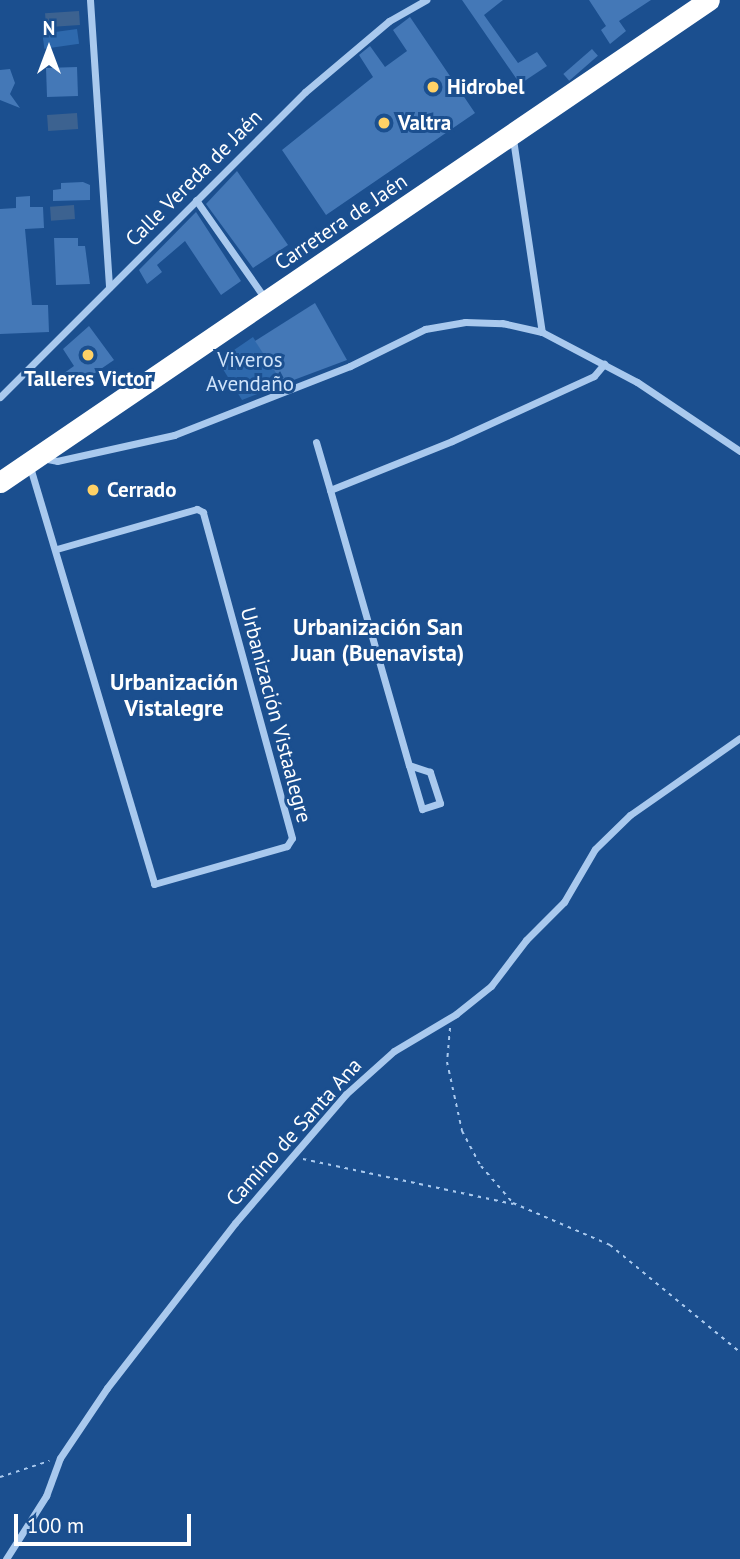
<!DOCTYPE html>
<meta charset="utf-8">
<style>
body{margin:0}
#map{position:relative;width:740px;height:1559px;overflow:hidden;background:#1b4f8f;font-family:"PT Sans",sans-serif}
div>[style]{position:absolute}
.green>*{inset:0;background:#2e69ad;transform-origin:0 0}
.water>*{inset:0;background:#3c6290;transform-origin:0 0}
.building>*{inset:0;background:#4478b7;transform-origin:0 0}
.path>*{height:2px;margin-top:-1px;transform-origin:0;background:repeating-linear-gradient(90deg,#a9c9ee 0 3.5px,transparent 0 8.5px)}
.street>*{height:7px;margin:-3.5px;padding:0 3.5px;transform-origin:3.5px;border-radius:3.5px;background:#a9c9ee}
.highway>*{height:21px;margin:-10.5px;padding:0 10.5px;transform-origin:10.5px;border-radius:10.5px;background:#fff}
.dots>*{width:19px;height:19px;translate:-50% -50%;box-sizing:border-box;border:4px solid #1b4f8f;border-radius:50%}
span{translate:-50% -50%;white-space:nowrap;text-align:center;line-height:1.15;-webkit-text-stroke:6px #1b4f8f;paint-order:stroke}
.poi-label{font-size:21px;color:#fff;font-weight:700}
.left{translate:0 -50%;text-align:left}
.street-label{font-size:21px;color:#fff}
.park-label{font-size:21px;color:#cfe3fa}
.neighbourhood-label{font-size:23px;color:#fff;font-weight:700}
.north{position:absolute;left:14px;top:14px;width:70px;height:70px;-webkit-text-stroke:5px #1b4f8f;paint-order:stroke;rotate:0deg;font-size:19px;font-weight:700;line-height:28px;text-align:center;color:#fff}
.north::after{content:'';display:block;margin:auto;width:24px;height:32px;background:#fff;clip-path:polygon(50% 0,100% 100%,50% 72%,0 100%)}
.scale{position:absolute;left:14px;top:1514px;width:177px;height:32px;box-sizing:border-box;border:4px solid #fff;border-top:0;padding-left:9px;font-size:21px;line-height:24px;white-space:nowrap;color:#fff;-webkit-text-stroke:5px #1b4f8f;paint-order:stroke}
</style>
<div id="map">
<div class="green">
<i style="left:77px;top:29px;width:15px;height:35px;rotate:82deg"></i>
<i style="clip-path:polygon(253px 337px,283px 384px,242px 400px,218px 361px)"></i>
</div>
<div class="water">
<i style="left:79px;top:11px;width:14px;height:34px;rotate:86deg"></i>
<i style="left:77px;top:113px;width:16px;height:30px;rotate:86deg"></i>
<i style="left:74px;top:205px;width:14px;height:24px;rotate:86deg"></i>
</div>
<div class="building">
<i style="clip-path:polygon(462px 0,503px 0,484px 15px,518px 63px,537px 52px,547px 66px,520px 84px)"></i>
<i style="clip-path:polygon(589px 0,651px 0,619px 21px,626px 31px,610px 44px,601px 30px,606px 26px)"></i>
<i style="clip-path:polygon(410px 17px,475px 113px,326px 215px,282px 150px,373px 77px,359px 55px,370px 46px,385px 67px,407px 51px,393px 30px)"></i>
<i style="left:592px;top:49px;width:9px;height:38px;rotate:49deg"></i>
<i style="left:77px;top:67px;width:29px;height:31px;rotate:88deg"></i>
<i style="clip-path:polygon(10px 69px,15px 83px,10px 94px,20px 108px,0 100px,0 70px)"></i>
<i style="clip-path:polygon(237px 171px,288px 245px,253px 268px,206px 204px)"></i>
<i style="clip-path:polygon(83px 182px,90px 185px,90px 200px,53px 201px,53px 190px,61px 189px,61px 183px)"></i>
<i style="clip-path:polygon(30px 196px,30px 207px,43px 207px,44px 228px,25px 229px,32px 305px,48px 305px,49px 332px,0 334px,0 209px,16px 208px,16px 197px)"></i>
<i style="clip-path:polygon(196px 212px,241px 281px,221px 295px,185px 241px,157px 265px,162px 272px,147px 284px,139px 270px)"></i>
<i style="clip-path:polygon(54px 238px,78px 238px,78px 246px,85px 246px,90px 284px,56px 285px)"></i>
<i style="clip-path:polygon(315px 303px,347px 360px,283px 384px,255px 341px)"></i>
<i style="clip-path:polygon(89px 326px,114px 360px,70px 390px,60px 376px,74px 366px,63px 349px)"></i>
</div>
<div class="path">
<i style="left:450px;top:1028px;width:34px;rotate:95deg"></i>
<i style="left:447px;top:1062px;width:71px;rotate:77.7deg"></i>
<i style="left:462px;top:1131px;width:40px;rotate:62deg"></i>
<i style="left:481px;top:1166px;width:49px;rotate:49.1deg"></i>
<i style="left:513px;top:1203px;width:106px;rotate:23.4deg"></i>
<i style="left:610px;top:1245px;width:168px;rotate:39.5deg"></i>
<i style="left:303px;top:1159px;width:215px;rotate:12.1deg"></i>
<i style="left:0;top:1477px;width:52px;rotate:-18.1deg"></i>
</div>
<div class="street">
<i style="left:90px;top:0;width:288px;rotate:86.2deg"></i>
<i style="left:513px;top:139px;width:195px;rotate:81.5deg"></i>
<i style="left:542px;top:332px;width:107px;rotate:27.8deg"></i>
<i style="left:637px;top:382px;width:124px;rotate:33.8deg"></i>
<i style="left:196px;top:200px;width:122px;rotate:55deg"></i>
<i style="left:0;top:397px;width:431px;rotate:-45deg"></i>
<i style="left:305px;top:92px;width:110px;rotate:-40.2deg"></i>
<i style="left:389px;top:21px;width:43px;rotate:-29.6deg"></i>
<i style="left:316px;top:442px;width:50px;rotate:73.7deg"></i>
<i style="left:330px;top:490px;width:286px;rotate:74deg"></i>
<i style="left:409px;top:765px;width:46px;rotate:73.5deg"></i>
<i style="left:422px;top:809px;width:19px;rotate:-18deg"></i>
<i style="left:440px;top:803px;width:33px;rotate:-108deg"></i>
<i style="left:430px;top:772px;width:22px;rotate:-162deg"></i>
<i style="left:42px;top:458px;width:15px;rotate:11deg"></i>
<i style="left:57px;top:461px;width:120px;rotate:-12.5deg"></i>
<i style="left:174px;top:435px;width:189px;rotate:-21.4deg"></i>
<i style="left:350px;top:366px;width:84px;rotate:-26.3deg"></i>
<i style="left:425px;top:329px;width:41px;rotate:-9.9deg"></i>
<i style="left:465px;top:322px;width:37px;rotate:2deg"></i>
<i style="left:502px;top:323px;width:41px;rotate:12.7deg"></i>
<i style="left:30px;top:467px;width:435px;rotate:73.4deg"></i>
<i style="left:154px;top:884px;width:138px;rotate:-15.9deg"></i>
<i style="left:287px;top:846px;width:9px;rotate:-58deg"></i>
<i style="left:292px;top:838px;width:338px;rotate:-105.3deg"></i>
<i style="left:203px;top:512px;width:7px;rotate:-153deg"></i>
<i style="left:197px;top:509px;width:146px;rotate:164.1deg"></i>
<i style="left:330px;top:490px;width:131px;rotate:-21.9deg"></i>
<i style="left:452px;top:441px;width:156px;rotate:-24.6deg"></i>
<i style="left:594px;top:376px;width:16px;rotate:-50deg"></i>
<i style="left:6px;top:1559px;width:75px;rotate:-57.6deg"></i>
<i style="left:46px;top:1496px;width:40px;rotate:-69.8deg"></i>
<i style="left:60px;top:1458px;width:84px;rotate:-56.1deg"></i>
<i style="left:107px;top:1388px;width:209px;rotate:-52.2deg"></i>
<i style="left:235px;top:1223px;width:170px;rotate:-49.3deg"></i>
<i style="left:346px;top:1094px;width:64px;rotate:-41.9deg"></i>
<i style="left:394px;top:1051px;width:72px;rotate:-30.8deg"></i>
<i style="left:456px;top:1014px;width:45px;rotate:-38.7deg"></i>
<i style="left:491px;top:986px;width:58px;rotate:-52.7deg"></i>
<i style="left:526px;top:940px;width:54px;rotate:-45deg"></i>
<i style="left:564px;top:902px;width:61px;rotate:-59.7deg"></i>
<i style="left:595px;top:849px;width:49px;rotate:-44.2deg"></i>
<i style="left:630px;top:815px;width:134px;rotate:-35deg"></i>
</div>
<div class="highway">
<i style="left:0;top:482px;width:857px;rotate:-34.21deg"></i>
</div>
<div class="dots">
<i style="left:433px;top:87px;background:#ffd166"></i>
<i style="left:384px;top:123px;background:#ffd166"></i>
<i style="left:88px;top:355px;background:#ffd166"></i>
<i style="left:93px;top:490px;background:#ffd166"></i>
</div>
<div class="poi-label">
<span class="left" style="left:447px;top:87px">Hidrobel</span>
<span class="left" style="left:398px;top:123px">Valtra</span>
<span style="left:88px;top:379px">Talleres Victor</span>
<span class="left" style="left:107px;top:490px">Cerrado</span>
</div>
<div class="street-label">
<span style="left:194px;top:178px;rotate:-45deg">Calle Vereda de Jaén</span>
<span style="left:341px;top:222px;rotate:-34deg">Carretera de Jaén</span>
<span style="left:276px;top:715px;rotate:75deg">Urbanización Vistaalegre</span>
<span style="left:294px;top:1132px;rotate:-48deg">Camino de Santa Ana</span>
</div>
<div class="park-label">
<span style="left:250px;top:372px">Viveros<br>Avendaño</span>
</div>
<div class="neighbourhood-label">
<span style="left:378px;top:640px">Urbanización San<br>Juan (Buenavista)</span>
<span style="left:174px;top:695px">Urbanización<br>Vistalegre</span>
</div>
<div class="north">N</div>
<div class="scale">100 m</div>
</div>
